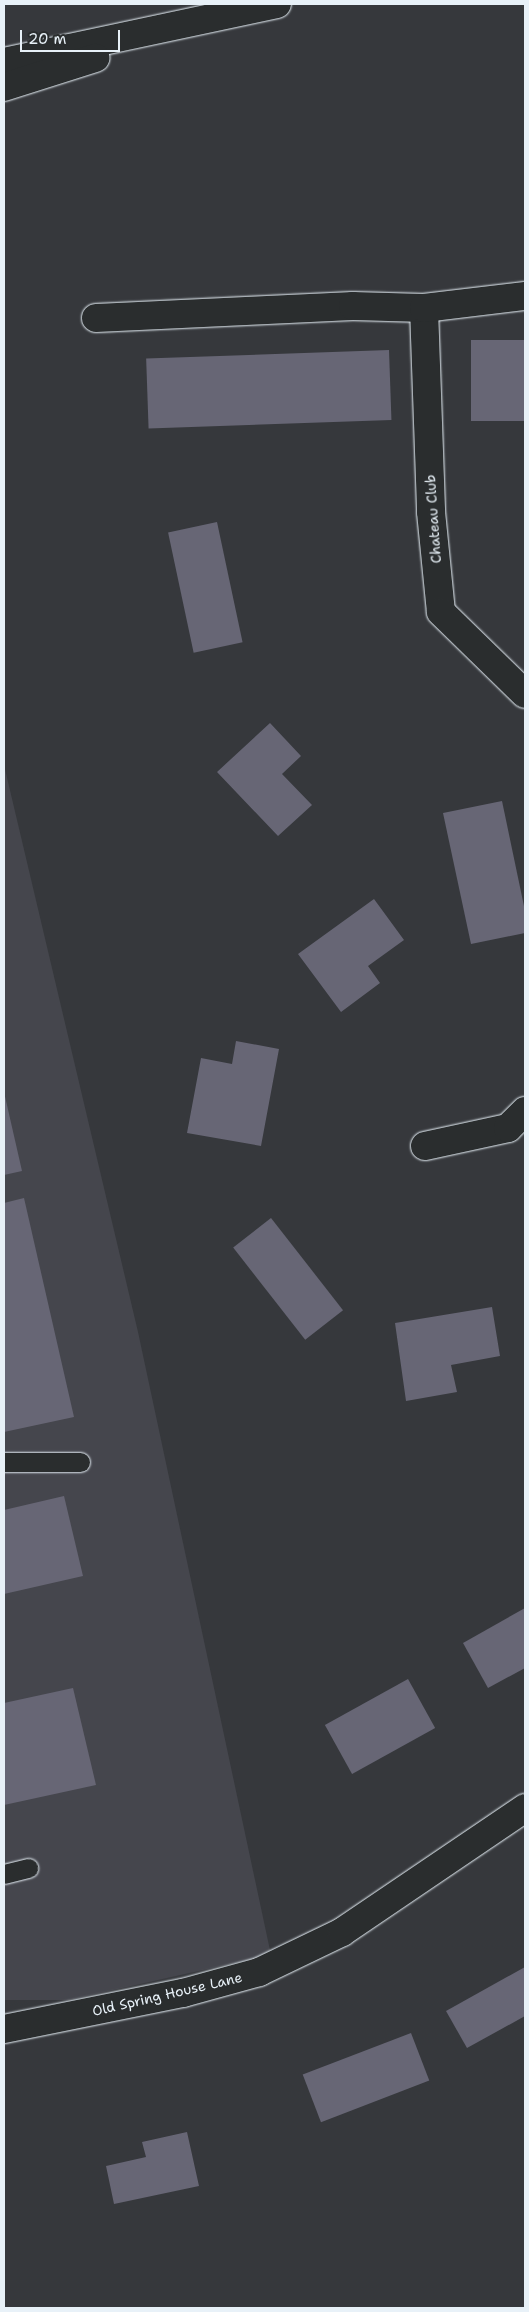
<!DOCTYPE html>
<style>
body{margin:0}
#map{position:relative;width:529px;height:2312px;overflow:hidden;background:#36383c;font-family:"Shantell Sans",sans-serif}
div>[style]{position:absolute}
.built>*{inset:0;background:#45464d}
.building>*{inset:0;background:#676675;transform-origin:0 0}
.roads{filter:drop-shadow(0 0 1px #e8f1f8) drop-shadow(0 0 1px #e8f1f8)}
.lane>*{height:19px;margin:-9.5px;padding:0 9.5px;transform-origin:9.5px;border-radius:9.5px;background:#2a2d2e}
.street>*{height:28px;margin:-14px;padding:0 14px;transform-origin:14px;border-radius:14px;background:#2a2d2e}
.highway>*{height:28px;margin:-14px;padding:0 14px;transform-origin:14px;border-radius:14px;background:#2a2d2e}
span{translate:-50% -50%;white-space:nowrap;text-align:center;line-height:1.15;-webkit-text-stroke:4px #2a2d2e;paint-order:stroke}
.street-label{font-size:14px;color:#e8f1f8}
.frame{position:absolute;inset:0;border:5px solid #e8f1f8;pointer-events:none}
.scale{position:absolute;left:20px;top:30px;width:100px;height:22px;box-sizing:border-box;border:2px solid #e8f1f8;border-top:0;padding-left:6px;font-size:15px;line-height:18px;white-space:nowrap;color:#e8f1f8;-webkit-text-stroke:4px #2a2d2e;paint-order:stroke}
</style>
<div id="map">
<div class="built">
<i style="clip-path:polygon(4px 765px,138px 1332px,271px 1955px,68px 2000px,4px 2000px)"></i>
</div>
<div class="building">
<i style="left:525px;top:340px;width:81px;height:54px;rotate:90deg"></i>
<i style="left:389px;top:350px;width:70px;height:243px;rotate:88deg"></i>
<i style="left:217px;top:522px;width:123px;height:50px;rotate:78deg"></i>
<i style="clip-path:polygon(270px 723px,301px 756px,282px 774px,312px 805px,278px 836px,217px 772px)"></i>
<i style="clip-path:polygon(502px 801px,525px 911px,525px 933px,471px 944px,443px 813px)"></i>
<i style="clip-path:polygon(374px 899px,404px 940px,368px 966px,380px 983px,341px 1012px,298px 954px)"></i>
<i style="clip-path:polygon(236px 1041px,279px 1049px,261px 1146px,187px 1133px,201px 1058px,232px 1064px)"></i>
<i style="clip-path:polygon(4px 1092px,22px 1171px,4px 1175px)"></i>
<i style="clip-path:polygon(24px 1198px,74px 1417px,4px 1432px,4px 1203px)"></i>
<i style="left:271px;top:1218px;width:117px;height:48px;rotate:52deg"></i>
<i style="clip-path:polygon(492px 1307px,500px 1356px,451px 1365px,457px 1392px,406px 1401px,395px 1323px)"></i>
<i style="clip-path:polygon(64px 1496px,83px 1576px,4px 1594px,4px 1510px)"></i>
<i style="clip-path:polygon(525px 1608px,525px 1668px,488px 1688px,463px 1643px)"></i>
<i style="left:408px;top:1679px;width:56px;height:95px;rotate:61deg"></i>
<i style="clip-path:polygon(73px 1688px,96px 1785px,4px 1805px,4px 1703px)"></i>
<i style="clip-path:polygon(525px 1967px,525px 2016px,467px 2048px,446px 2011px)"></i>
<i style="left:411px;top:2033px;width:51px;height:116px;rotate:69deg"></i>
<i style="clip-path:polygon(187px 2132px,199px 2186px,114px 2204px,106px 2166px,146px 2157px,142px 2142px)"></i>
</div>
<div class="roads">
<div class="lane">
<i style="left:4px;top:1462px;width:76px"></i>
<i style="left:4px;top:1874px;width:25px;rotate:-14deg"></i>
</div>
<div class="street">
<i style="left:424px;top:308px;width:204px;rotate:88deg"></i>
<i style="left:431px;top:512px;width:100px;rotate:84.3deg"></i>
<i style="left:441px;top:612px;width:117px;rotate:44.3deg"></i>
<i style="left:96px;top:318px;width:257px;rotate:-2.7deg"></i>
<i style="left:353px;top:306px;width:71px;rotate:1.6deg"></i>
<i style="left:424px;top:308px;width:102px;rotate:-6.8deg"></i>
<i style="left:425px;top:1146px;width:85px;rotate:-12.2deg"></i>
<i style="left:508px;top:1128px;width:24px;rotate:-45deg"></i>
<i style="left:4px;top:2029px;width:183px;rotate:-11.4deg"></i>
<i style="left:183px;top:1993px;width:79px;rotate:-15.4deg"></i>
<i style="left:259px;top:1972px;width:92px;rotate:-25.7deg"></i>
<i style="left:342px;top:1932px;width:221px;rotate:-34.1deg"></i>
</div>
<div class="highway">
<i style="left:4px;top:62px;width:279px;rotate:-12deg"></i>
<i style="left:4px;top:87px;width:96px;rotate:-17.7deg"></i>
</div>
</div>
<div class="street-label">
<span style="left:433px;top:519px;rotate:-94deg">Chateau Club</span>
<span style="left:167px;top:1994px;rotate:-13deg">Old Spring House Lane</span>
</div>
<div class="frame"></div>
<div class="scale">20 m</div>
</div>
